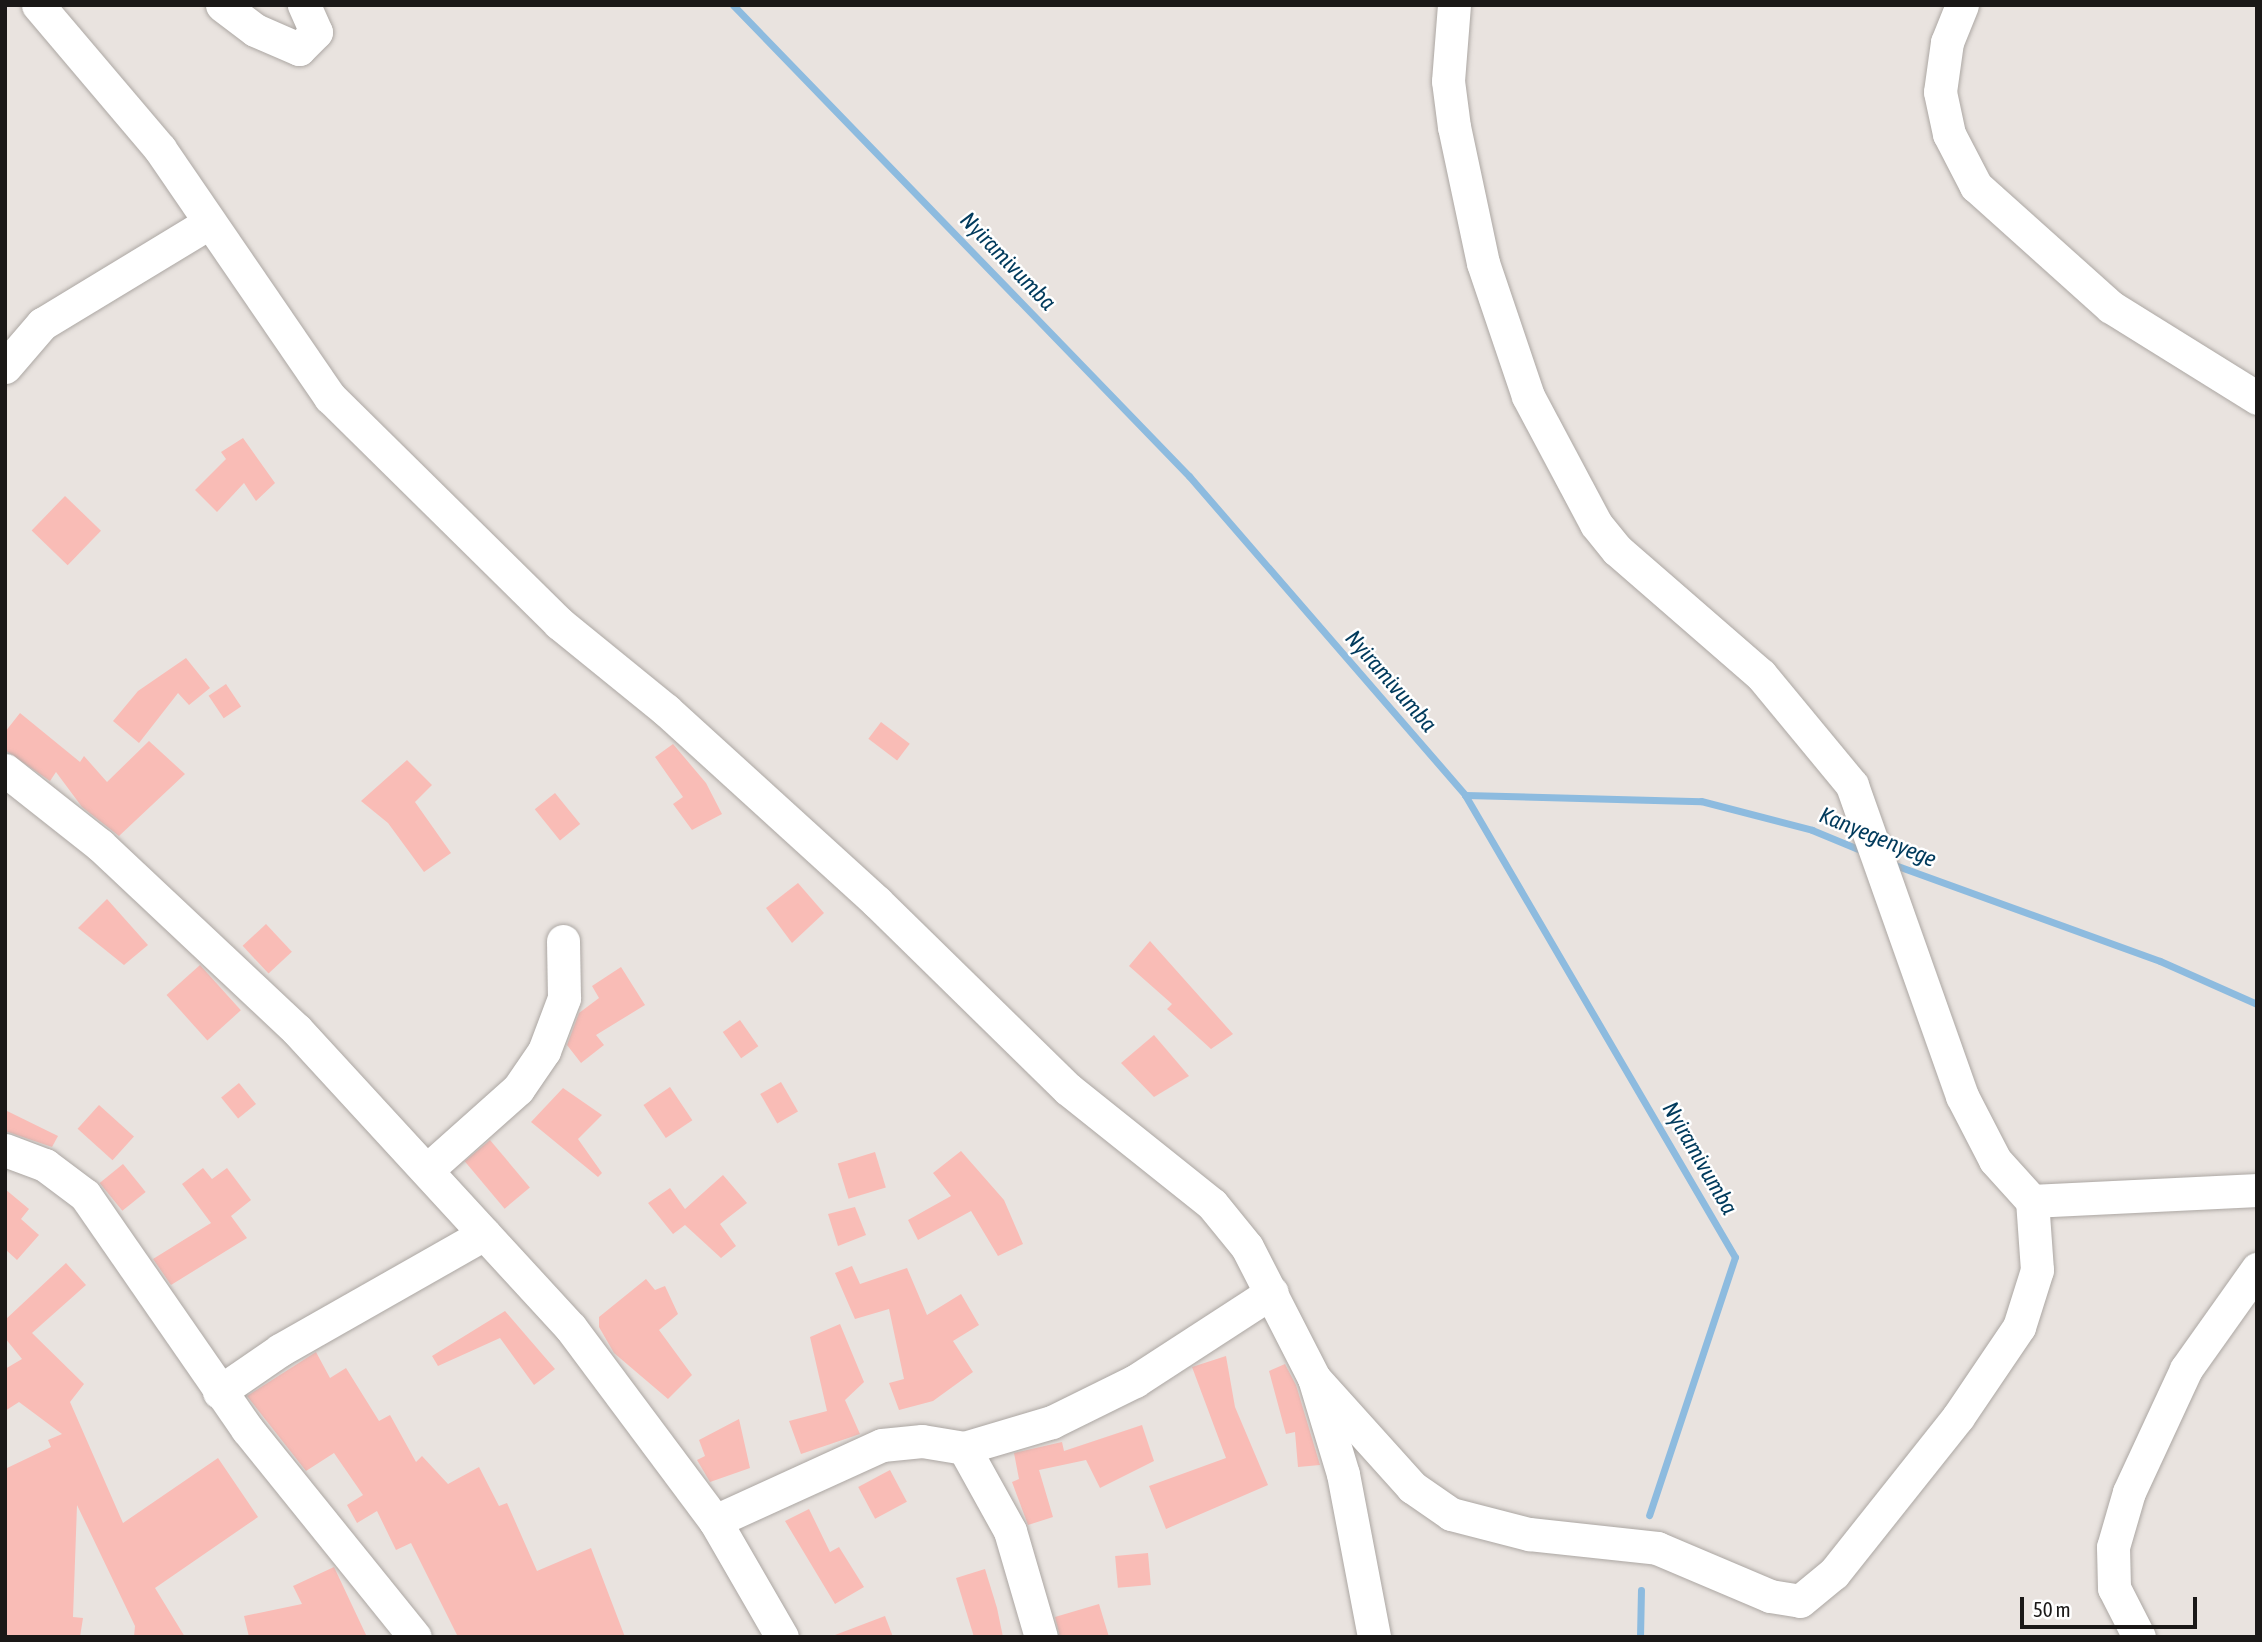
<!DOCTYPE html>
<style>
body{margin:0}
#map{position:relative;width:2262px;height:1642px;overflow:hidden;background:#e9e3df;font-family:"Asap Condensed",sans-serif}
div>[style]{position:absolute}
.stream>*{height:7px;margin:-3.5px;padding:0 3.5px;transform-origin:3.5px;border-radius:3.5px;background:#8dbbdf}
.building>*{inset:0;background:#f9bcb6;transform-origin:0 0}
.roads{filter:drop-shadow(0 0 2px #aca7a3) drop-shadow(0 0 2px #aca7a3)}
.minor>*{height:33px;margin:-16.5px;padding:0 16.5px;transform-origin:16.5px;border-radius:16.5px;background:#fff}
span{translate:-50% -50%;white-space:nowrap;text-align:center;line-height:1.15;-webkit-text-stroke:5px #fff;paint-order:stroke}
.water-label{font-size:23px;color:#003a5c;font-style:italic}
.frame{position:absolute;inset:0;border:7px solid #1a1817;pointer-events:none}
.scale{position:absolute;left:2020px;top:1597px;width:177px;height:32px;box-sizing:border-box;border:4px solid #1a1817;border-top:0;padding-left:9px;font-size:21px;line-height:24px;white-space:nowrap;color:#1a1817;-webkit-text-stroke:5px #fff;paint-order:stroke}
</style>
<div id="map">
<div class="stream">
<i style="left:733px;top:5px;width:656px;rotate:45.93deg"></i>
<i style="left:1189px;top:476px;width:422px;rotate:49.1deg"></i>
<i style="left:1465px;top:795px;width:535px;rotate:59.7deg"></i>
<i style="left:1735px;top:1257px;width:272px;rotate:108.4deg"></i>
<i style="left:1465px;top:795px;width:236px;rotate:1.5deg"></i>
<i style="left:1701px;top:801px;width:115px;rotate:14.6deg"></i>
<i style="left:1812px;top:830px;width:57px;rotate:22.5deg"></i>
<i style="left:1892px;top:864px;width:285px;rotate:19.9deg"></i>
<i style="left:2160px;top:961px;width:106px;rotate:23.9deg"></i>
<i style="left:1640px;top:1637px;width:47px;rotate:-88.8deg"></i>
</div>
<div class="building">
<i style="clip-path:polygon(243px 438px,275px 483px,256px 501px,244px 483px,217px 512px,195px 490px,226px 459px,221px 452px)"></i>
<i style="left:65px;top:496px;width:50px;height:48px;rotate:44deg"></i>
<i style="clip-path:polygon(186px 658px,210px 688px,189px 705px,178px 693px,139px 743px,113px 721px,138px 691px)"></i>
<i style="left:226px;top:684px;width:27px;height:21px;rotate:56deg"></i>
<i style="clip-path:polygon(20px 713px,80px 762px,84px 756px,107px 782px,149px 741px,185px 774px,119px 836px,82px 807px,56px 772px,50px 781px,5px 750px,5px 732px)"></i>
<i style="left:881px;top:722px;width:36px;height:21px;rotate:37deg"></i>
<i style="clip-path:polygon(673px 744px,706px 783px,722px 814px,692px 830px,673px 804px,683px 797px,655px 757px)"></i>
<i style="clip-path:polygon(407px 760px,432px 785px,415px 802px,451px 853px,424px 872px,388px 823px,361px 801px)"></i>
<i style="left:555px;top:793px;width:40px;height:26px;rotate:51deg"></i>
<i style="clip-path:polygon(798px 883px,824px 913px,792px 943px,766px 908px)"></i>
<i style="clip-path:polygon(107px 899px,148px 945px,124px 965px,78px 928px)"></i>
<i style="left:266px;top:924px;width:38px;height:32px;rotate:47deg"></i>
<i style="clip-path:polygon(1150px 941px,1233px 1034px,1211px 1049px,1167px 1009px,1172px 1004px,1129px 966px)"></i>
<i style="left:200px;top:965px;width:61px;height:45px;rotate:48deg"></i>
<i style="clip-path:polygon(621px 967px,645px 1005px,596px 1035px,604px 1045px,581px 1063px,567px 1045px,579px 1013px,599px 998px,592px 986px)"></i>
<i style="left:740px;top:1020px;width:32px;height:21px;rotate:55deg"></i>
<i style="clip-path:polygon(1154px 1035px,1189px 1076px,1154px 1097px,1121px 1063px)"></i>
<i style="left:781px;top:1082px;width:34px;height:24px;rotate:60deg"></i>
<i style="left:239px;top:1083px;width:27px;height:23px;rotate:51deg"></i>
<i style="left:670px;top:1087px;width:40px;height:32px;rotate:56deg"></i>
<i style="clip-path:polygon(563px 1088px,602px 1115px,578px 1139px,602px 1173px,598px 1177px,531px 1122px)"></i>
<i style="left:99px;top:1105px;width:47px;height:32px;rotate:42deg"></i>
<i style="clip-path:polygon(5px 1110px,58px 1136px,52px 1147px,5px 1131px)"></i>
<i style="left:490px;top:1140px;width:62px;height:33px;rotate:50deg"></i>
<i style="clip-path:polygon(961px 1151px,1004px 1200px,1023px 1244px,998px 1256px,971px 1211px,918px 1240px,908px 1220px,951px 1196px,933px 1173px)"></i>
<i style="left:875px;top:1152px;width:37px;height:39px;rotate:73deg"></i>
<i style="left:123px;top:1164px;width:36px;height:30px;rotate:51deg"></i>
<i style="clip-path:polygon(203px 1168px,212px 1179px,227px 1168px,251px 1200px,231px 1216px,247px 1238px,171px 1285px,153px 1259px,211px 1223px,182px 1184px)"></i>
<i style="clip-path:polygon(723px 1175px,747px 1203px,720px 1224px,736px 1246px,721px 1258px,685px 1225px,673px 1234px,648px 1203px,670px 1188px,685px 1209px)"></i>
<i style="clip-path:polygon(5px 1189px,29px 1209px,21px 1219px,39px 1235px,17px 1260px,5px 1249px)"></i>
<i style="clip-path:polygon(855px 1207px,866px 1235px,838px 1246px,828px 1214px)"></i>
<i style="clip-path:polygon(66px 1263px,86px 1285px,32px 1333px,84px 1384px,70px 1402px,123px 1523px,218px 1458px,258px 1517px,155px 1588px,185px 1637px,134px 1637px,135px 1626px,77px 1505px,73px 1617px,83px 1618px,80px 1637px,5px 1637px,5px 1469px,51px 1447px,48px 1440px,62px 1434px,19px 1402px,5px 1411px,5px 1369px,22px 1359px,5px 1338px,5px 1320px)"></i>
<i style="clip-path:polygon(852px 1266px,860px 1284px,907px 1268px,927px 1315px,961px 1294px,979px 1325px,953px 1341px,973px 1372px,933px 1401px,899px 1410px,889px 1383px,904px 1379px,889px 1309px,855px 1319px,835px 1273px)"></i>
<i style="clip-path:polygon(646px 1279px,655px 1290px,665px 1286px,678px 1314px,659px 1330px,692px 1375px,668px 1399px,614px 1353px,599px 1327px,599px 1317px)"></i>
<i style="clip-path:polygon(505px 1311px,555px 1369px,534px 1385px,500px 1338px,438px 1366px,432px 1356px)"></i>
<i style="clip-path:polygon(840px 1324px,864px 1382px,845px 1400px,860px 1434px,801px 1454px,789px 1421px,827px 1411px,810px 1337px)"></i>
<i style="clip-path:polygon(316px 1352px,330px 1378px,346px 1368px,379px 1421px,390px 1415px,416px 1462px,422px 1456px,448px 1484px,479px 1467px,499px 1506px,507px 1503px,537px 1571px,591px 1548px,625px 1637px,458px 1637px,411px 1543px,396px 1550px,377px 1511px,357px 1523px,347px 1505px,363px 1495px,334px 1453px,306px 1471px,247px 1396px)"></i>
<i style="clip-path:polygon(1226px 1356px,1235px 1407px,1268px 1485px,1166px 1529px,1149px 1486px,1226px 1458px,1192px 1367px)"></i>
<i style="clip-path:polygon(1285px 1364px,1296px 1385px,1320px 1465px,1298px 1467px,1295px 1432px,1286px 1434px,1269px 1371px)"></i>
<i style="clip-path:polygon(739px 1419px,750px 1468px,710px 1482px,697px 1460px,705px 1456px,699px 1440px)"></i>
<i style="clip-path:polygon(1142px 1425px,1154px 1461px,1100px 1488px,1086px 1460px,1039px 1470px,1053px 1517px,1028px 1525px,1012px 1482px,1019px 1479px,1014px 1453px,1062px 1442px,1064px 1451px)"></i>
<i style="left:890px;top:1470px;width:36px;height:36px;rotate:62deg"></i>
<i style="clip-path:polygon(809px 1509px,830px 1552px,839px 1547px,864px 1587px,835px 1604px,785px 1521px)"></i>
<i style="left:1148px;top:1553px;width:32px;height:33px;rotate:85deg"></i>
<i style="clip-path:polygon(334px 1567px,367px 1637px,249px 1637px,244px 1616px,302px 1604px,293px 1586px)"></i>
<i style="clip-path:polygon(985px 1569px,997px 1608px,1003px 1637px,974px 1637px,956px 1578px)"></i>
<i style="clip-path:polygon(1099px 1604px,1109px 1637px,1060px 1637px,1055px 1617px)"></i>
<i style="clip-path:polygon(885px 1616px,893px 1637px,835px 1637px,835px 1635px)"></i>
</div>
<div class="roads">
<div class="minor">
<i style="left:38px;top:5px;width:189px;rotate:49.7deg"></i>
<i style="left:160px;top:149px;width:301px;rotate:55.6deg"></i>
<i style="left:330px;top:397px;width:322px;rotate:44.6deg"></i>
<i style="left:559px;top:623px;width:138px;rotate:39.1deg"></i>
<i style="left:666px;top:710px;width:285px;rotate:42.3deg"></i>
<i style="left:877px;top:902px;width:267px;rotate:44.4deg"></i>
<i style="left:1068px;top:1089px;width:184px;rotate:38.6deg"></i>
<i style="left:1212px;top:1204px;width:55px;rotate:50.9deg"></i>
<i style="left:1247px;top:1247px;width:147px;rotate:62.9deg"></i>
<i style="left:1314px;top:1378px;width:100px;rotate:73.2deg"></i>
<i style="left:1343px;top:1474px;width:166px;rotate:79.2deg"></i>
<i style="left:222px;top:5px;width:41px;rotate:37.1deg"></i>
<i style="left:255px;top:30px;width:48px;rotate:23.4deg"></i>
<i style="left:299px;top:49px;width:24px;rotate:-45deg"></i>
<i style="left:316px;top:32px;width:30px;rotate:-114deg"></i>
<i style="left:1962px;top:5px;width:40px;rotate:112deg"></i>
<i style="left:1947px;top:42px;width:50px;rotate:98deg"></i>
<i style="left:1940px;top:92px;width:43px;rotate:77.9deg"></i>
<i style="left:1949px;top:134px;width:59px;rotate:62.6deg"></i>
<i style="left:1976px;top:186px;width:181px;rotate:41.9deg"></i>
<i style="left:2111px;top:307px;width:172px;rotate:31.9deg"></i>
<i style="left:5px;top:367px;width:57px;rotate:-49.3deg"></i>
<i style="left:42px;top:324px;width:195px;rotate:-31.2deg"></i>
<i style="left:5px;top:770px;width:121px;rotate:38.3deg"></i>
<i style="left:100px;top:845px;width:269px;rotate:43.2deg"></i>
<i style="left:296px;top:1029px;width:406px;rotate:47.4deg"></i>
<i style="left:571px;top:1328px;width:241px;rotate:53.3deg"></i>
<i style="left:715px;top:1521px;width:134px;rotate:60deg"></i>
<i style="left:5px;top:1150px;width:43px;rotate:20.6deg"></i>
<i style="left:45px;top:1165px;width:50px;rotate:36.9deg"></i>
<i style="left:85px;top:1195px;width:285px;rotate:55.3deg"></i>
<i style="left:247px;top:1429px;width:267px;rotate:51.1deg"></i>
<i style="left:427px;top:1170px;width:122px;rotate:-41.7deg"></i>
<i style="left:518px;top:1089px;width:46px;rotate:-55.6deg"></i>
<i style="left:544px;top:1051px;width:57px;rotate:-69.3deg"></i>
<i style="left:564px;top:998px;width:57px;rotate:-91deg"></i>
<i style="left:2032px;top:1201px;width:225px;rotate:-2.8deg"></i>
<i style="left:1314px;top:1378px;width:147px;rotate:48deg"></i>
<i style="left:1412px;top:1487px;width:47px;rotate:34.7deg"></i>
<i style="left:1451px;top:1514px;width:81px;rotate:14.4deg"></i>
<i style="left:1529px;top:1534px;width:129px;rotate:6.2deg"></i>
<i style="left:1657px;top:1548px;width:123px;rotate:23deg"></i>
<i style="left:1770px;top:1596px;width:30px;rotate:9deg"></i>
<i style="left:1800px;top:1601px;width:44px;rotate:-39.5deg"></i>
<i style="left:1834px;top:1573px;width:199px;rotate:-51.5deg"></i>
<i style="left:1958px;top:1417px;width:109px;rotate:-55.9deg"></i>
<i style="left:2019px;top:1327px;width:60px;rotate:-72.5deg"></i>
<i style="left:2037px;top:1270px;width:69px;rotate:-94.1deg"></i>
<i style="left:2032px;top:1201px;width:55px;rotate:-132.1deg"></i>
<i style="left:1995px;top:1160px;width:72px;rotate:-117.3deg"></i>
<i style="left:1962px;top:1096px;width:330px;rotate:-109.5deg"></i>
<i style="left:1852px;top:785px;width:143px;rotate:-129.6deg"></i>
<i style="left:1761px;top:675px;width:191px;rotate:-139deg"></i>
<i style="left:1617px;top:550px;width:33px;rotate:-129deg"></i>
<i style="left:1596px;top:524px;width:145px;rotate:-118deg"></i>
<i style="left:1528px;top:396px;width:140px;rotate:-108.7deg"></i>
<i style="left:1483px;top:263px;width:139px;rotate:-102deg"></i>
<i style="left:1454px;top:127px;width:46px;rotate:-97.4deg"></i>
<i style="left:1448px;top:81px;width:76px;rotate:-85.5deg"></i>
<i style="left:219px;top:1392px;width:74px;rotate:-34.5deg"></i>
<i style="left:280px;top:1350px;width:235px;rotate:-29.6deg"></i>
<i style="left:964px;top:1448px;width:95px;rotate:61deg"></i>
<i style="left:1010px;top:1531px;width:110px;rotate:73.7deg"></i>
<i style="left:715px;top:1521px;width:183px;rotate:-24.5deg"></i>
<i style="left:882px;top:1445px;width:40px;rotate:-5.7deg"></i>
<i style="left:922px;top:1441px;width:43px;rotate:9.5deg"></i>
<i style="left:964px;top:1448px;width:92px;rotate:-16.5deg"></i>
<i style="left:1052px;top:1422px;width:93px;rotate:-26.3deg"></i>
<i style="left:1135px;top:1381px;width:163px;rotate:-33deg"></i>
<i style="left:2139px;top:1637px;width:55px;rotate:-117deg"></i>
<i style="left:2114px;top:1588px;width:41px;rotate:-91.4deg"></i>
<i style="left:2113px;top:1547px;width:57px;rotate:-73.8deg"></i>
<i style="left:2129px;top:1492px;width:136px;rotate:-65.1deg"></i>
<i style="left:2186px;top:1369px;width:123px;rotate:-54.6deg"></i>
</div>
</div>
<div class="water-label">
<span style="left:1008px;top:261px;rotate:46deg">Nyiramivumba</span>
<span style="left:1391px;top:681px;rotate:49deg">Nyiramivumba</span>
<span style="left:1878px;top:837px;rotate:22deg">Kanyegenyege</span>
<span style="left:1700px;top:1158px;rotate:60deg">Nyiramivumba</span>
</div>
<div class="frame"></div>
<div class="scale">50 m</div>
</div>
